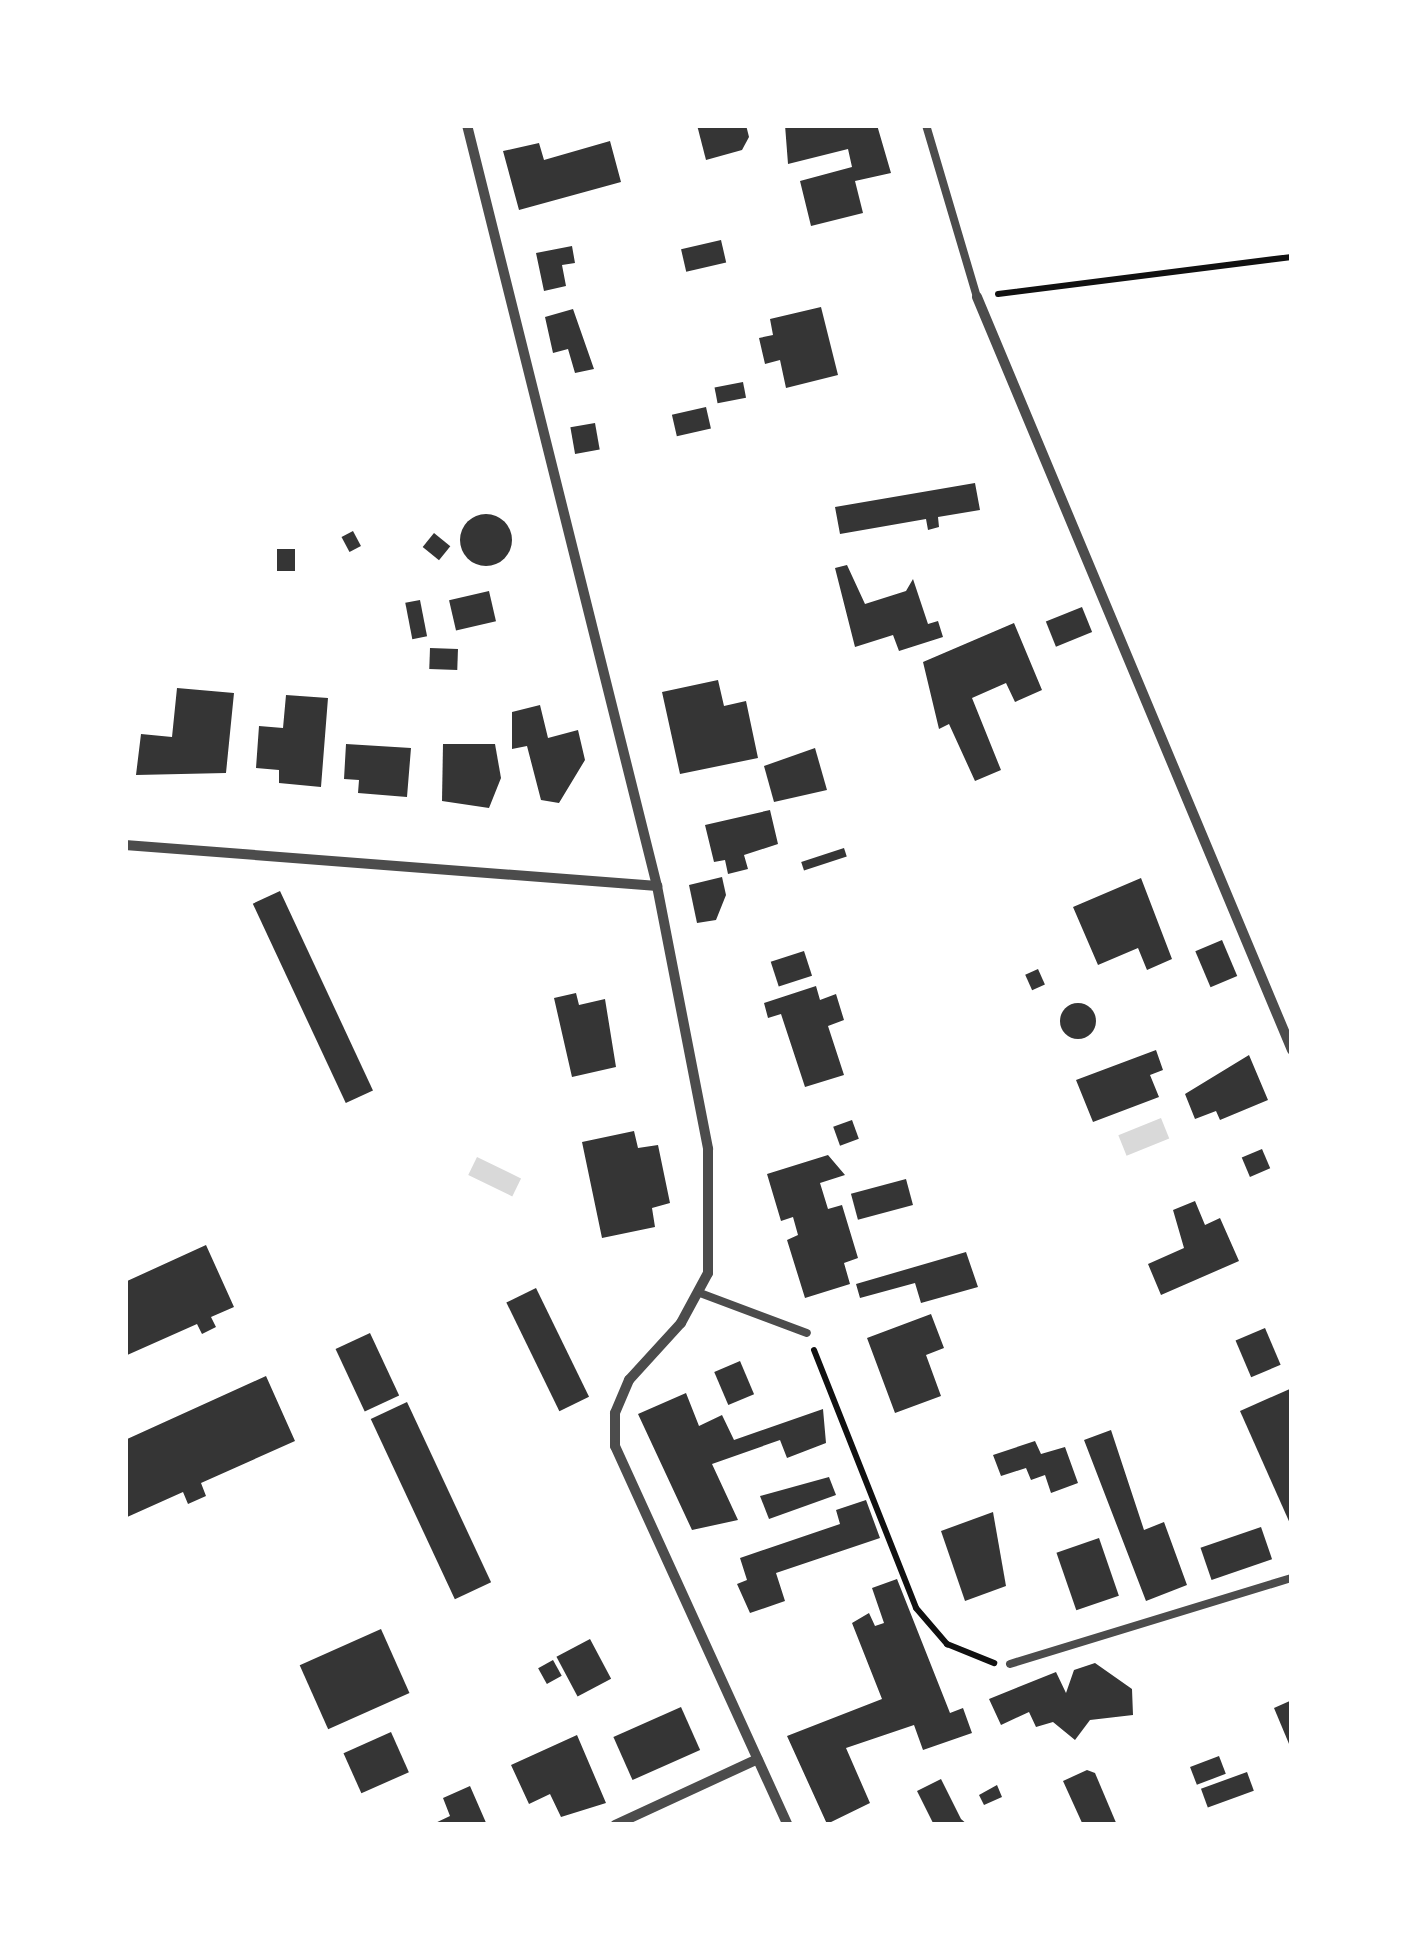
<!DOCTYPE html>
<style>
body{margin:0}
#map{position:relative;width:1417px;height:1950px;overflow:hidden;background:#fff;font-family:"Public Sans",sans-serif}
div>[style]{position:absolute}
.water>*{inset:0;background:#d9d9d9;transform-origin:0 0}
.building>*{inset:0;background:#353535;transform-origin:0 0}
.round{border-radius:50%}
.path>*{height:6px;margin:-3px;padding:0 3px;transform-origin:3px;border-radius:3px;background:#111}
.service>*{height:8px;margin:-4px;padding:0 4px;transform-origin:4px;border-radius:4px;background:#4c4c4c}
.minor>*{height:10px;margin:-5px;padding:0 5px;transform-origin:5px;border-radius:5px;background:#4c4c4c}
span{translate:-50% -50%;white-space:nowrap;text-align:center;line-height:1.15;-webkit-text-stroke:8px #fff;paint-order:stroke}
.frame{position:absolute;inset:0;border:128px solid #fff;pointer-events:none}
</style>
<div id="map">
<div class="water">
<i style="left:1161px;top:1118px;width:22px;height:46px;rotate:68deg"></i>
<i style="left:477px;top:1157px;width:49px;height:20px;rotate:26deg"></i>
</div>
<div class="building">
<i style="clip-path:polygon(697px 125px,746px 125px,749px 137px,742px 150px,706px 160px)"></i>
<i style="clip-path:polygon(785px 125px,877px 125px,891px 173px,855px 181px,863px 213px,811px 226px,800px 181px,852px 167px,848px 149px,788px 164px)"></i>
<i style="clip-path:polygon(610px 141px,621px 182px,519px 210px,503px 151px,539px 143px,544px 160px)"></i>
<i style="left:721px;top:240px;width:23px;height:41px;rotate:77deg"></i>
<i style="clip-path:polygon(572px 246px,575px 263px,562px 265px,566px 286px,544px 291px,536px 253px)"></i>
<i style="clip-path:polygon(821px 307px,838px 375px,786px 388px,780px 360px,765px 364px,759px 338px,773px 335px,770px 319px)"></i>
<i style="clip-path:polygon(573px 309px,594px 369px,575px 373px,568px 349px,553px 353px,545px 317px)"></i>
<i style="left:743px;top:382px;width:16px;height:29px;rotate:79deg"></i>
<i style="left:706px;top:407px;width:22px;height:35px;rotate:77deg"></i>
<i style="left:595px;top:423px;width:27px;height:25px;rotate:80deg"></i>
<i style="clip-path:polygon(975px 483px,980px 510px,938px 517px,939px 527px,928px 530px,926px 519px,840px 534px,835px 507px)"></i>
<i class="round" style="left:460px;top:514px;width:52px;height:52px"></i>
<i style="left:353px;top:531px;width:17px;height:13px;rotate:62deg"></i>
<i style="left:434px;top:533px;width:21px;height:18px;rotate:39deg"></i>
<i style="left:277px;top:549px;width:18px;height:22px"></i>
<i style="clip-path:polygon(847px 565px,865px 604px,906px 591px,913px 579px,928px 624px,938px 621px,943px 637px,899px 651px,893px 635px,855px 647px,835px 568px)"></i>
<i style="left:489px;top:591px;width:31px;height:41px;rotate:77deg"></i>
<i style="left:420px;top:600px;width:37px;height:15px;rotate:79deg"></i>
<i style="left:1082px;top:607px;width:27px;height:39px;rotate:68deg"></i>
<i style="clip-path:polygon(1014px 623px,1042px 690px,1015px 702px,1006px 683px,972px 698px,1001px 770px,975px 781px,949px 724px,939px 729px,923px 662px)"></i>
<i style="left:430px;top:648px;width:28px;height:21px;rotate:2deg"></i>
<i style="clip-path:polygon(718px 680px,724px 706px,746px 701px,758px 758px,680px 774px,662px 692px)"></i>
<i style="clip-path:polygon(177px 688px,234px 693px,226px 773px,136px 775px,141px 734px,172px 737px)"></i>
<i style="clip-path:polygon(286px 695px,328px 698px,321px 787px,279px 783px,279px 770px,256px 768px,259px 726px,283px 728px)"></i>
<i style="clip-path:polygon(540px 705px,548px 738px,578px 730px,585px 760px,559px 803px,541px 800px,527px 746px,512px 749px,512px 712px)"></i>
<i style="clip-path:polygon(346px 744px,411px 748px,407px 797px,358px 793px,359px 780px,344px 779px)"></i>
<i style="clip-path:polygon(443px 744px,495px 744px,501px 778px,489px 808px,442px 801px)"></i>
<i style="clip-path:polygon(815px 748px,827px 790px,774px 802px,764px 766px)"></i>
<i style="clip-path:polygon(770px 810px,778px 844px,744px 855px,748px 869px,728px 874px,725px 860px,714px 862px,705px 825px)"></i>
<i style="left:844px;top:848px;width:9px;height:45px;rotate:72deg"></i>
<i style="clip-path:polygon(722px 877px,726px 895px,716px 920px,697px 923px,689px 885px)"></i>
<i style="clip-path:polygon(1141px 878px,1172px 959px,1147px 970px,1138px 948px,1098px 965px,1073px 907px)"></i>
<i style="left:280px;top:891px;width:220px;height:30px;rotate:65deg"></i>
<i style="left:1222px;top:940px;width:39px;height:29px;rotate:67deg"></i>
<i style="left:804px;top:951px;width:26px;height:35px;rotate:72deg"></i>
<i style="left:1038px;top:969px;width:17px;height:14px;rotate:66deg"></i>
<i style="clip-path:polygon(816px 986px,820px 1000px,836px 994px,844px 1020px,828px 1026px,844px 1075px,805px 1087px,781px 1014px,768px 1018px,764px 1003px)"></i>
<i style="clip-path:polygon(576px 993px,579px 1005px,605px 999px,616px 1067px,572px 1077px,554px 998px)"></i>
<i class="round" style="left:1060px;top:1003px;width:36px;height:36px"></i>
<i style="clip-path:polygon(1156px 1050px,1163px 1070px,1150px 1075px,1159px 1097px,1093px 1122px,1076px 1080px)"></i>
<i style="clip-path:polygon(1249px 1055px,1268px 1100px,1220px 1120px,1216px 1111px,1195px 1119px,1185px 1094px)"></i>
<i style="left:852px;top:1120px;width:20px;height:20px;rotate:70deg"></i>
<i style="clip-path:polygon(634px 1131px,638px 1148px,658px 1145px,670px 1203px,652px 1208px,655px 1227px,602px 1238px,582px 1142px)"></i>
<i style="left:1262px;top:1149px;width:21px;height:22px;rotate:67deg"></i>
<i style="clip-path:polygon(828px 1155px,845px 1175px,820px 1183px,828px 1209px,842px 1205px,858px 1258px,844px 1263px,850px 1284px,805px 1298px,787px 1240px,798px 1235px,793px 1217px,781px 1221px,767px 1174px)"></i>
<i style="left:906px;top:1179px;width:27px;height:57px;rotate:75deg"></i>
<i style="clip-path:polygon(1195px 1201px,1205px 1225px,1220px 1218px,1239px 1261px,1161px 1295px,1148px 1264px,1184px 1248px,1173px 1210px)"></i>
<i style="clip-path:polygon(206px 1245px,234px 1307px,211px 1317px,216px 1327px,202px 1334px,197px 1324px,125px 1356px,125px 1282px)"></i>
<i style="clip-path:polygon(966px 1252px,978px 1287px,921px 1303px,915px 1283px,860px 1298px,856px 1284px)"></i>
<i style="left:536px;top:1288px;width:121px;height:33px;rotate:64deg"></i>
<i style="clip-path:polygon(931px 1314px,944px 1348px,926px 1355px,941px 1396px,895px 1413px,867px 1338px)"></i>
<i style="left:1265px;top:1328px;width:40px;height:32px;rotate:67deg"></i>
<i style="left:370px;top:1333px;width:69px;height:38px;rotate:65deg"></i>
<i style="left:740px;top:1361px;width:36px;height:28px;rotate:67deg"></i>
<i style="clip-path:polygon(266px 1376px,295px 1441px,201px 1483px,206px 1496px,188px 1504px,183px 1492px,125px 1518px,125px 1440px)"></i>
<i style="clip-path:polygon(1292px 1388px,1292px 1528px,1240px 1411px)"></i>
<i style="clip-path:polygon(686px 1393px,699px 1426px,722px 1415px,734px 1440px,823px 1409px,826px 1443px,787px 1458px,780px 1440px,712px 1464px,738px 1520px,692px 1530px,638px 1414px)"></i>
<i style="left:407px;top:1402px;width:199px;height:40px;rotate:65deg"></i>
<i style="clip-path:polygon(1111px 1430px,1144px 1530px,1164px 1522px,1187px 1585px,1146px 1601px,1084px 1440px)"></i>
<i style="clip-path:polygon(1035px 1441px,1041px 1454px,1065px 1447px,1078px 1483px,1051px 1493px,1045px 1475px,1031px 1480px,1026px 1468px,1001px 1476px,993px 1455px)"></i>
<i style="clip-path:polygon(829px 1477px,836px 1495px,769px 1519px,760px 1496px)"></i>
<i style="clip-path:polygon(866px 1500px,880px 1538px,776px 1573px,785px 1601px,750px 1613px,737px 1584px,747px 1580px,740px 1558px,840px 1524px,836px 1510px)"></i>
<i style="clip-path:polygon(993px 1512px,1006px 1586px,965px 1601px,941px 1531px)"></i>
<i style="left:1261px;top:1527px;width:34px;height:64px;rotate:71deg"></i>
<i style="left:1099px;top:1538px;width:61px;height:45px;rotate:71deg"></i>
<i style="clip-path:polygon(897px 1579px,950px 1713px,963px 1708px,972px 1733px,923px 1750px,914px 1725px,846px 1748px,870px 1803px,827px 1824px,787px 1736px,882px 1699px,852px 1623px,869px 1613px,875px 1626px,884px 1623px,872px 1588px)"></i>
<i style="left:381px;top:1629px;width:70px;height:89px;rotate:66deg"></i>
<i style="left:590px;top:1639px;width:45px;height:38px;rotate:62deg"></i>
<i style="left:553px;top:1660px;width:18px;height:17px;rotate:61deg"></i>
<i style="clip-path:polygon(1095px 1663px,1132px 1689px,1133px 1715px,1090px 1720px,1075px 1740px,1053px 1722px,1036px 1727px,1029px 1712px,1001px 1725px,989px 1699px,1056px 1672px,1066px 1693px,1074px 1670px)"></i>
<i style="clip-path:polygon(1292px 1700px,1292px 1751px,1274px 1708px)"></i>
<i style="left:681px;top:1707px;width:47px;height:74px;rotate:66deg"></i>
<i style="left:391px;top:1732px;width:44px;height:52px;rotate:66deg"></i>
<i style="clip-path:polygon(577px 1735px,606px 1803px,561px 1817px,550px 1794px,529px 1804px,511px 1765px)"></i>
<i style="left:1219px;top:1756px;width:19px;height:31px;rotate:69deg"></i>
<i style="clip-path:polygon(1087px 1770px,1095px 1773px,1117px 1825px,1083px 1825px,1063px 1781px)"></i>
<i style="left:1247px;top:1772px;width:20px;height:49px;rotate:70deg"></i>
<i style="clip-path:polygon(941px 1779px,961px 1819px,968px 1825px,934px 1825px,917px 1791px)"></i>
<i style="clip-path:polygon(997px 1785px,1002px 1797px,984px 1805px,979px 1795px)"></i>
<i style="clip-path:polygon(470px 1786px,487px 1825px,431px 1825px,450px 1816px,443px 1798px)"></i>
</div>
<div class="path">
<i style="left:998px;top:294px;width:296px;rotate:-7.2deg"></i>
<i style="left:814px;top:1350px;width:277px;rotate:68.4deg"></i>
<i style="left:916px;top:1608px;width:48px;rotate:49.3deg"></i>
<i style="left:947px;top:1644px;width:51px;rotate:22deg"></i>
</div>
<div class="service">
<i style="left:926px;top:125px;width:179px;rotate:73.5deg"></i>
<i style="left:700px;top:1293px;width:114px;rotate:20.5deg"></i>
<i style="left:1010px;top:1664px;width:295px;rotate:-17deg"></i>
</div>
<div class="minor">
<i style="left:467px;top:125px;width:784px;rotate:75.98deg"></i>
<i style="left:657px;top:886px;width:268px;rotate:79deg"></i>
<i style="left:708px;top:1149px;width:124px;rotate:90deg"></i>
<i style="left:708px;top:1273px;width:57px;rotate:118.4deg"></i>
<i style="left:681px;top:1323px;width:77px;rotate:132.4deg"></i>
<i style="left:629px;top:1380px;width:36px;rotate:113deg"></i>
<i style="left:615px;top:1413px;width:33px;rotate:90deg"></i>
<i style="left:615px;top:1446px;width:417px;rotate:65.5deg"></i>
<i style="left:977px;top:297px;width:816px;rotate:67.3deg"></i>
<i style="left:125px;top:845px;width:534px;rotate:4.41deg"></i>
<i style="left:615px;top:1825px;width:157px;rotate:-24.8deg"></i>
</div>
<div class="frame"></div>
</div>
